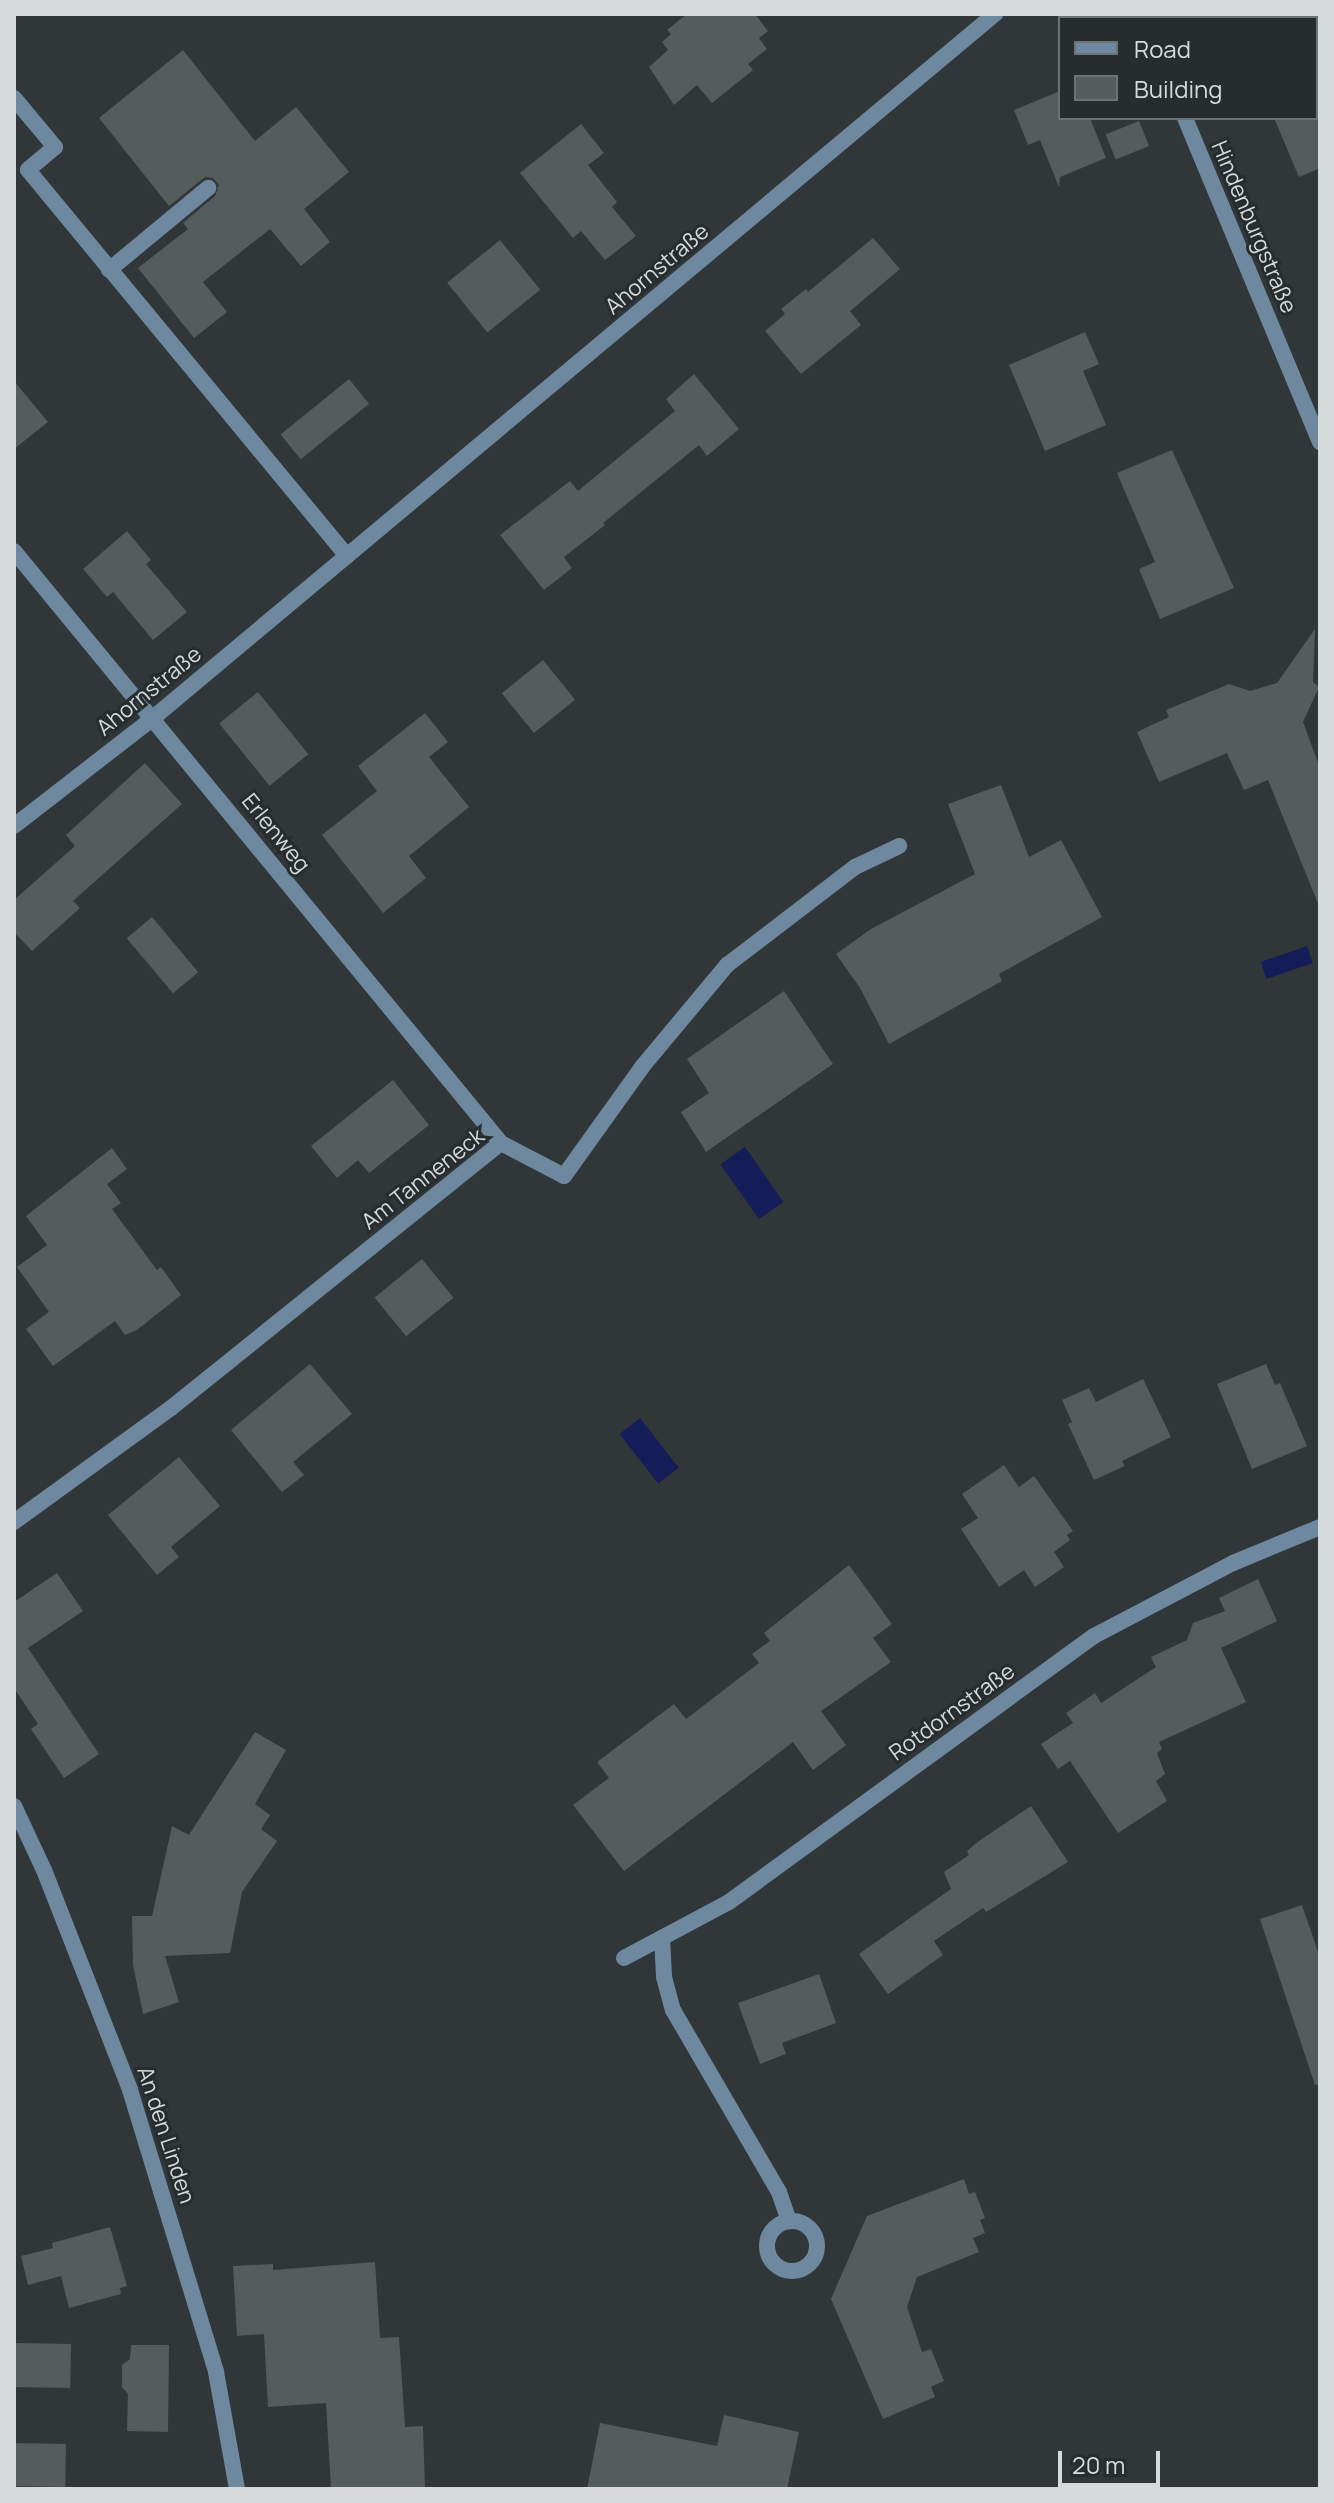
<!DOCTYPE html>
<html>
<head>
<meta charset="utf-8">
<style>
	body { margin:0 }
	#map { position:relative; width:1334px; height:2503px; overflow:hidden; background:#313739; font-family:Manrope,sans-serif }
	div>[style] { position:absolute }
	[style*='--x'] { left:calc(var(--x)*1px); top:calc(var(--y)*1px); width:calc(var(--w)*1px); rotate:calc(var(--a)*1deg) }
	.water>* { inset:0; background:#141d57; transform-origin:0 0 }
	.building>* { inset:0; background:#555c5c; transform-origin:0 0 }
	.service>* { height:16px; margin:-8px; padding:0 8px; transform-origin:8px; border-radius:8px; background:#6d889f }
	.service>.ring { margin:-8px; padding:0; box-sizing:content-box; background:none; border:16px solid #6d889f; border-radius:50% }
	.minor>* { height:16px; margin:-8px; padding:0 8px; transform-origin:8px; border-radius:8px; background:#6d889f }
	span { translate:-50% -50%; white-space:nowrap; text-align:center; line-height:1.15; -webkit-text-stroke:6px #272d2f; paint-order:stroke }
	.street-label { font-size:22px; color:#d6dadb }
	.frame { position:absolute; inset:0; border:16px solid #d6dadb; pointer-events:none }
	.legend { position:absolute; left:1058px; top:16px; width:260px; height:104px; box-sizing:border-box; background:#272d2f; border:2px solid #6d7274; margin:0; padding:10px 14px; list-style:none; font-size:24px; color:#d6dadb }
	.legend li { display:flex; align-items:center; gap:16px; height:40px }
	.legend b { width:40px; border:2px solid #6d7274 }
	.scale { position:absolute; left:1058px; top:2451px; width:102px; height:36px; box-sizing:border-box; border:4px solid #d6dadb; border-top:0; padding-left:10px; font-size:24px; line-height:28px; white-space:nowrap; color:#d6dadb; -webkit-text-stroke:6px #272d2f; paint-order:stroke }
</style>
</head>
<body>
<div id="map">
	<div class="water">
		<i style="left:1307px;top:946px;width:18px;height:49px;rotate:71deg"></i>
		<i style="left:745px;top:1147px;width:67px;height:30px;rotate:55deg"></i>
		<i style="left:640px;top:1418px;width:63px;height:26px;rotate:52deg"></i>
	</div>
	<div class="building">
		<i style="clip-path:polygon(687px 14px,755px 14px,768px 31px,759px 38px,767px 49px,748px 64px,753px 70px,712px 103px,697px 85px,674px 105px,649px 67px,668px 50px,662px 42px,671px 34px,667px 30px)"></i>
		<i style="clip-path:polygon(183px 50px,255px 141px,296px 107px,349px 172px,304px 209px,330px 242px,301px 266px,270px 229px,203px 282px,227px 312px,194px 338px,138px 268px,188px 229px,183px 223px,215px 196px,219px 185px,213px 178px,205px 177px,169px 206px,99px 118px)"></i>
		<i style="clip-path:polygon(1060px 91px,1060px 118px,1090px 118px,1106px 158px,1060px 177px,1059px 187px,1040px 140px,1028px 145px,1014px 110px)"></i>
		<i style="clip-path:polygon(1274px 118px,1320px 118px,1320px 168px,1299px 177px)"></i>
		<i style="left:1139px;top:121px;width:27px;height:36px;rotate:68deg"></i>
		<i style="clip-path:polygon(581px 124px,604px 153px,588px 165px,617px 202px,612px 207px,636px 236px,605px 260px,581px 231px,573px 238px,520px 173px)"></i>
		<i style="clip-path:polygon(873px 238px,900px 269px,850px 311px,861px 325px,801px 374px,765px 331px,785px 314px,781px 309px,806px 289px,808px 292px)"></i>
		<i style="left:500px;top:240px;width:64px;height:68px;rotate:51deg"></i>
		<i style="clip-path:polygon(1085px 332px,1099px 364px,1083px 371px,1106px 425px,1045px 451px,1009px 365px)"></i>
		<i style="clip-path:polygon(694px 374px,739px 429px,707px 456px,699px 445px,603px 523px,605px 525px,564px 557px,572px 568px,544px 590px,500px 535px,570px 481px,578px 491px,675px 411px,666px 399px)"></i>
		<i style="left:349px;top:379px;width:32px;height:88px;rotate:51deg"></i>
		<i style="clip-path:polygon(14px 381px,48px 422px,14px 449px)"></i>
		<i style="clip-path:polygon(1172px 450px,1234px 588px,1160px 619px,1139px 569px,1155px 562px,1117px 473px)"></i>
		<i style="clip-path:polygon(127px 531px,151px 560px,146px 564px,187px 612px,153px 640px,113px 592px,107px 597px,83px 569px)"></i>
		<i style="clip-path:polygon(1315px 629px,1313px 682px,1319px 687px,1303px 722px,1320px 768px,1319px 906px,1268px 780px,1244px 790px,1227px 753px,1159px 782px,1137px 732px,1169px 717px,1166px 710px,1229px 684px,1250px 691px,1277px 683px)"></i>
		<i style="left:543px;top:660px;width:51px;height:53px;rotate:51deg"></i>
		<i style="left:258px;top:692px;width:80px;height:50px;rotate:51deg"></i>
		<i style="clip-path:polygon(425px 713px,448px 742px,429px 757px,469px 807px,409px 856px,426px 878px,383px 913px,322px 835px,377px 791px,358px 766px)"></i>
		<i style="clip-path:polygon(145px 763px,182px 804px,73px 901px,80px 908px,32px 951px,14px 932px,14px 900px,75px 846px,66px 835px)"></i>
		<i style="clip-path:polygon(1001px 785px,1029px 857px,1061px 840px,1102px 917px,999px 974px,1002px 981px,889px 1044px,860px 988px,836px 954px,871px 929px,975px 874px,948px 804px)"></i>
		<i style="left:152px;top:917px;width:72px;height:33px;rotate:50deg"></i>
		<i style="clip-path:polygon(784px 991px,833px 1064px,706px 1152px,681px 1112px,709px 1093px,687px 1059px)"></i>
		<i style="clip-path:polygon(393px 1080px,429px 1125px,369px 1173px,358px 1160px,337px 1178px,311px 1146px)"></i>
		<i style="clip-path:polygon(112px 1148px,127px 1169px,107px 1184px,121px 1203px,112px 1209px,157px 1270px,161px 1267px,181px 1295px,137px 1330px,125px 1335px,115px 1321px,53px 1366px,26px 1329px,49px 1312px,17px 1267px,47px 1245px,26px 1216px)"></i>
		<i style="left:422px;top:1259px;width:50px;height:61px;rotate:51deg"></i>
		<i style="clip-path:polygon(310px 1364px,352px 1414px,293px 1462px,304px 1475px,282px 1492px,231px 1430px)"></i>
		<i style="clip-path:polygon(1266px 1364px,1275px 1385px,1280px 1383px,1307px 1446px,1252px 1469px,1217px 1384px)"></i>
		<i style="clip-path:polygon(1143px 1379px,1171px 1437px,1122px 1461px,1125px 1466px,1094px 1480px,1068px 1424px,1072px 1422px,1062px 1400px,1089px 1388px,1096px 1402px)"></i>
		<i style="clip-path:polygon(179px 1457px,220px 1506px,171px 1547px,179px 1557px,157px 1575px,108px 1515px)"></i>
		<i style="clip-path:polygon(1004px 1465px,1019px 1487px,1034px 1476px,1073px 1531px,1067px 1535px,1070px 1540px,1054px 1552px,1064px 1567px,1035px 1587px,1024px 1570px,999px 1587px,961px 1529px,978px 1518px,962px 1494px)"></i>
		<i style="clip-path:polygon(849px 1565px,892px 1624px,873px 1638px,891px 1662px,821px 1711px,846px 1745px,813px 1770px,793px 1742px,624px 1871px,573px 1805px,609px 1778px,597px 1762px,674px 1704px,686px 1719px,759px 1663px,752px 1654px,770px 1641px,764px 1633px)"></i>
		<i style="clip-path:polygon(57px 1573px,83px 1611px,28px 1648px,99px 1754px,64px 1778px,31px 1729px,38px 1724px,14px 1688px,14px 1602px)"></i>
		<i style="clip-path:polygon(1258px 1579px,1277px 1621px,1221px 1648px,1246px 1702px,1159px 1742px,1162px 1749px,1157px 1753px,1165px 1774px,1156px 1781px,1167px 1801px,1118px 1833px,1070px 1761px,1058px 1769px,1041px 1744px,1073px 1723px,1066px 1713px,1095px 1693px,1101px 1703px,1156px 1667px,1151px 1657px,1187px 1640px,1193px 1623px,1225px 1611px,1219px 1598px)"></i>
		<i style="clip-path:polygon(255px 1732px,286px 1750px,255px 1804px,270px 1815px,261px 1829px,277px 1841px,242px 1892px,230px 1953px,165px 1956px,179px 2002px,143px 2014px,133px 1965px,132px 1916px,152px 1916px,172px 1826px,189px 1835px)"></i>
		<i style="clip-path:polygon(1031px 1806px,1068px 1862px,986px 1912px,983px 1908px,934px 1941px,943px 1955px,888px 1994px,859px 1954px,951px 1889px,944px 1872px,969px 1855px,967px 1851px,979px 1841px)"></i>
		<i style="clip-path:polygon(1302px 1905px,1320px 1958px,1320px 2084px,1315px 2085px,1260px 1919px)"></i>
		<i style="clip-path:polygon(819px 1974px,836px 2023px,782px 2043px,786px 2054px,760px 2064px,738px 2003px)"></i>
		<i style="clip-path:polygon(964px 2179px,969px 2194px,975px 2192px,985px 2218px,980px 2220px,985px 2233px,973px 2238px,979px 2252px,917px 2277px,907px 2307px,922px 2352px,931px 2349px,944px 2381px,931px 2387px,935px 2397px,883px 2419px,831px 2299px,867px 2216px)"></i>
		<i style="clip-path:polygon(110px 2227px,127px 2286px,120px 2288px,121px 2294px,69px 2308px,61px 2276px,28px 2285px,21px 2256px,53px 2248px,52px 2243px)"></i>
		<i style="clip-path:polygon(375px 2262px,380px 2338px,399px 2337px,405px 2427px,423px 2426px,425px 2489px,331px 2489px,326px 2403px,268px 2407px,264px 2334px,237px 2336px,233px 2266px,273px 2264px,273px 2270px)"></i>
		<i style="left:14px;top:2343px;width:57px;height:44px;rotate:1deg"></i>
		<i style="clip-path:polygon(131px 2345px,169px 2345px,168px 2432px,127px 2431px,128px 2394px,122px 2387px,122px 2365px,130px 2359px)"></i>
		<i style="clip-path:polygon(724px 2415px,799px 2432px,787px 2489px,587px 2489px,600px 2423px,717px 2446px)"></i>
		<i style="left:14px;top:2443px;width:52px;height:43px;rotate:1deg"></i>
	</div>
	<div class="service">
		<i style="--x:662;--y:1938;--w:39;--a:87"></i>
		<i style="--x:664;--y:1977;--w:34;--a:75"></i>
		<i style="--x:673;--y:2010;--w:211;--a:59.8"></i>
		<i style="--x:779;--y:2192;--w:31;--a:71"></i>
		<i class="ring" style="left:767px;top:2221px;width:34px;height:34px"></i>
	</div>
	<div class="minor">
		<i style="--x:1141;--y:14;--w:4;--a:63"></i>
		<i style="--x:14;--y:98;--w:64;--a:50.1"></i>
		<i style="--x:55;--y:147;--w:35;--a:140"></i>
		<i style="--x:28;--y:170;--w:501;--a:50.43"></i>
		<i style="--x:1185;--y:118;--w:351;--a:67.4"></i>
		<i style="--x:109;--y:270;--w:129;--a:-39.6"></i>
		<i style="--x:14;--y:551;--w:767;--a:50.56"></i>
		<i style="--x:14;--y:826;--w:176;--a:-37.8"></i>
		<i style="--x:153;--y:718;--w:1098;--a:-39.9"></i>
		<i style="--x:14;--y:1522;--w:194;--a:-36"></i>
		<i style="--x:171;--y:1408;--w:423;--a:-38.8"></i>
		<i style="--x:501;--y:1143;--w:71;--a:27.6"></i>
		<i style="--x:564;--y:1176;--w:134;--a:-54.4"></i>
		<i style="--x:642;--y:1067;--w:133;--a:-50.2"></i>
		<i style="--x:727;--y:965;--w:161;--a:-37.4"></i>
		<i style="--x:855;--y:867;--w:49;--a:-25.5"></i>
		<i style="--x:14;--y:1806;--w:71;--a:64.9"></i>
		<i style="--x:44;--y:1870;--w:236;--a:68.6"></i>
		<i style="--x:130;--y:2090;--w:295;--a:73"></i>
		<i style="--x:216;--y:2372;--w:119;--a:79.8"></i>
		<i style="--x:624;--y:1958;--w:119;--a:-28.1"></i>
		<i style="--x:729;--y:1902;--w:452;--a:-36.1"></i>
		<i style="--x:1094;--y:1636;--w:157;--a:-27.7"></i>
		<i style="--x:1233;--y:1563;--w:94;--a:-22.5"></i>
	</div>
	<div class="street-label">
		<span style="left:1254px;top:227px;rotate:67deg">Hindenburgstraße</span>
		<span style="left:657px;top:269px;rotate:-40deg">Ahornstraße</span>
		<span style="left:149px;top:691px;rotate:-39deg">Ahornstraße</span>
		<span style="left:276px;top:833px;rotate:51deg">Erlenweg</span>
		<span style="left:423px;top:1179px;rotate:-38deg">Am Tanneneck</span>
		<span style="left:952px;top:1712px;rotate:-36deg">Rotdornstraße</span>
		<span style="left:166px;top:2135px;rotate:72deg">An den Linden</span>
	</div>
	<div class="frame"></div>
	<ul class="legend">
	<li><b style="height:10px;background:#6d889f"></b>Road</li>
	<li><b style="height:22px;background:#555c5c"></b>Building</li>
	</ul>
	<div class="scale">20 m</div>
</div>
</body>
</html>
